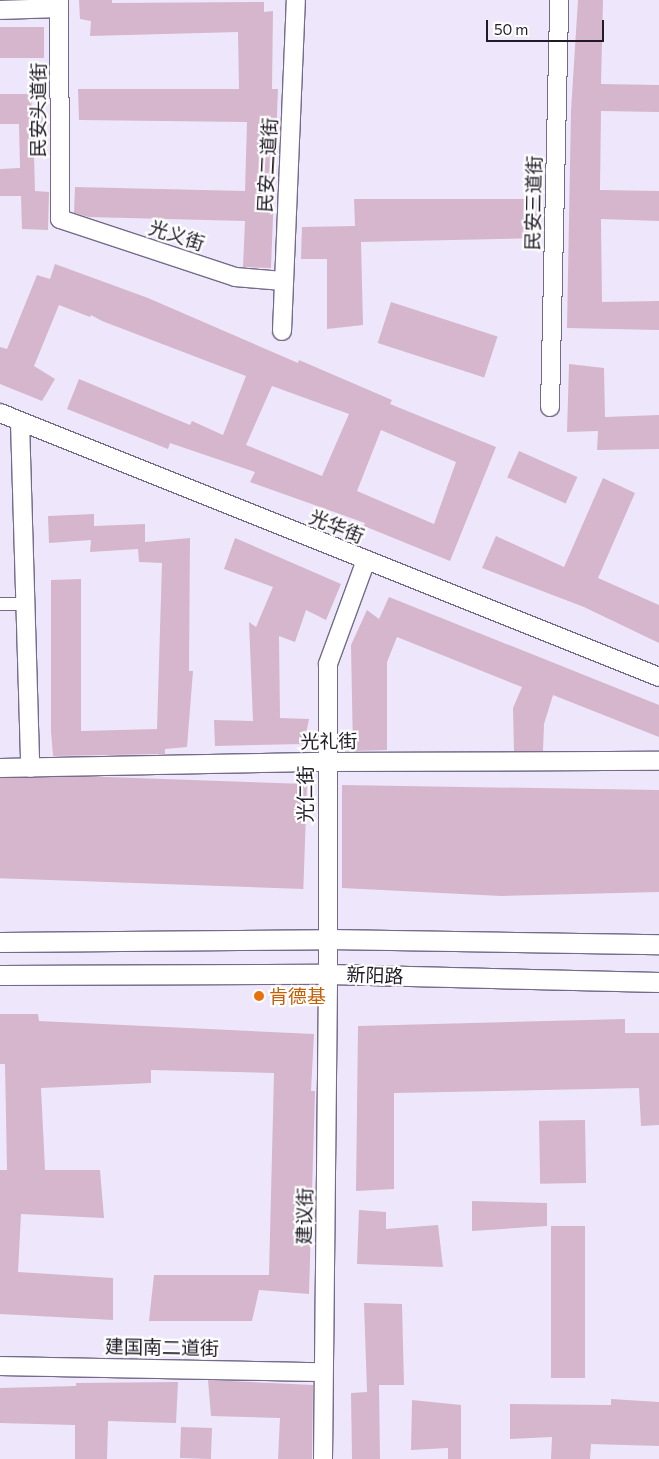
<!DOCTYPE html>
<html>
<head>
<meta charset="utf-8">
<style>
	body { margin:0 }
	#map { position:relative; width:659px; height:1459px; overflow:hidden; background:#eee7fb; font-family:Commissioner,"Noto Sans SC",sans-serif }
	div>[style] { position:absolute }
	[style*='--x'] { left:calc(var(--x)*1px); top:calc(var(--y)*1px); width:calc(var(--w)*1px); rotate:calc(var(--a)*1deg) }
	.building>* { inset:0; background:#d5b6cc; transform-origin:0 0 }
	.roads { filter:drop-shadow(1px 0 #756b89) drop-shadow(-1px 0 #756b89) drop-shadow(0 1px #756b89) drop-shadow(0 -1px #756b89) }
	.street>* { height:12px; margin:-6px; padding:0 6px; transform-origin:6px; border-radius:6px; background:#fff }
	.secondary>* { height:18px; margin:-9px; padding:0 9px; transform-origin:9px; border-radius:9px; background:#fff }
	.primary>* { height:19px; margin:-9.5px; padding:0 9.5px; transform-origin:9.5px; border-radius:9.5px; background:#fff }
	.dots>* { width:14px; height:14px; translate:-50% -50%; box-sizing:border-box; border:2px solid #fff; border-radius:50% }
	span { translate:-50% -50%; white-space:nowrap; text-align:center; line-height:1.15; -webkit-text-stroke:4.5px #fff; paint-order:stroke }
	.street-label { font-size:19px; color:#201b27 }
	.food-label { font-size:19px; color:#c56008 }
	.left { translate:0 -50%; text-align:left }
	.scale { position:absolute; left:486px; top:20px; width:118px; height:22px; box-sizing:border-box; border:2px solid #201b27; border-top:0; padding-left:6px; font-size:15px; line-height:18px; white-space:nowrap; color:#201b27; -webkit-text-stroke:4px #fff; paint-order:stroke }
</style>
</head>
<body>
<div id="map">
	<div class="building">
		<i style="clip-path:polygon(79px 0,112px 0,112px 3px,264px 2px,264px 12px,273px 11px,272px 89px,278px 89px,271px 268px,243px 267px,245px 221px,89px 217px,74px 213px,75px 187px,245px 191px,247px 122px,79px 120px,78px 89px,239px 89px,238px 32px,90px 36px,91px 21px,80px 19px)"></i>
		<i style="clip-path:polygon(578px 0,603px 0,601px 84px,659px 85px,659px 112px,601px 111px,600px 190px,659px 191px,659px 221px,601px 219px,602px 302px,659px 301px,659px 330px,567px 328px,571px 111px)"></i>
		<i style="left:0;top:27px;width:44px;height:31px"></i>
		<i style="clip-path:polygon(0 94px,32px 94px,31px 115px,46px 117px,45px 155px,34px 155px,35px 191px,49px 192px,48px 230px,22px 229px,21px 196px,0 196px,0 169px,20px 168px,19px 124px,0 124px)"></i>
		<i style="clip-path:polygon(354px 199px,542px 199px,541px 238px,361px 242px,363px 325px,327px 329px,327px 259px,301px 259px,302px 227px,355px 226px)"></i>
		<i style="clip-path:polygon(evenodd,55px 264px,148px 298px,298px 363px,299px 360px,392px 400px,390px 404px,496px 447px,450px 561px,364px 526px,365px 523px,250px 482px,255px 472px,170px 443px,168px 449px,67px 409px,79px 379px,190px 425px,192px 421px,223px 435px,246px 376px,102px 321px,91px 315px,90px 317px,59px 305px,34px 366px,55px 379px,42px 401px,0 384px,0 347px,7px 349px,37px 275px,50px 279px,55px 264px,272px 386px,349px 414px,322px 476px,246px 445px,272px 386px,55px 264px,381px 430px,456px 462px,434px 524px,357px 491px,381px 430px)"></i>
		<i style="left:391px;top:302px;width:112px;height:43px;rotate:18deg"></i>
		<i style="clip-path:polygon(569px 364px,604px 368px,605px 417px,659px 415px,659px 449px,597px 450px,598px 431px,567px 432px)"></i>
		<i style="left:519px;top:451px;width:64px;height:29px;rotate:24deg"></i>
		<i style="clip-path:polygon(603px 478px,635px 493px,598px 578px,659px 605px,659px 643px,584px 607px,482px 568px,496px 536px,564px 567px)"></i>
		<i style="clip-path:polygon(94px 514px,94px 526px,145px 524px,145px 542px,190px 538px,189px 671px,193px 671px,187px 747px,165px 749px,165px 754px,53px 756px,51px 731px,51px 580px,81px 579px,81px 731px,157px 729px,162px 563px,139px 562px,138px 549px,90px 552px,91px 540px,49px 543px,48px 516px)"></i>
		<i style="clip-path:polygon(235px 538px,341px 584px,326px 620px,306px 610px,295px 642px,279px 636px,280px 718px,309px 719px,304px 744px,215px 746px,214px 720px,253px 721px,249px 622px,256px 627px,273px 587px,224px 569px)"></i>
		<i style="clip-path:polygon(389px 597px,659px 705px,659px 737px,553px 695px,544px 724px,543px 751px,514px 751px,513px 708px,522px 687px,397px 637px,387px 662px,387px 750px,353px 751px,351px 645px,367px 610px,379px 619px)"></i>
		<i style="left:307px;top:784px;width:105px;height:307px;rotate:92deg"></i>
		<i style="clip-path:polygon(342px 785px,659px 790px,659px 892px,501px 896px,342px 888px)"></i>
		<i style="clip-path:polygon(0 1014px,38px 1014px,39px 1021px,314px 1034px,311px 1091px,315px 1091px,309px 1294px,259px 1290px,252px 1321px,149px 1321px,154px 1275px,269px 1275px,274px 1073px,151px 1070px,151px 1083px,41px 1088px,45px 1170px,100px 1170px,104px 1218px,21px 1214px,18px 1272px,113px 1278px,113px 1320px,0 1314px,0 1170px,7px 1170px,5px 1064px,0 1064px)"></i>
		<i style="clip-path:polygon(625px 1019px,625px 1033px,659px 1033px,659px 1125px,641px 1126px,639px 1088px,394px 1093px,394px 1189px,356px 1191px,358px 1026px)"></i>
		<i style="left:585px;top:1120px;width:63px;height:46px;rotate:89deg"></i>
		<i style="clip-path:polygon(472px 1201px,547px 1203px,547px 1226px,472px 1231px)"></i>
		<i style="clip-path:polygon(359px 1210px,386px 1212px,386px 1229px,438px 1225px,443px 1267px,357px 1264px)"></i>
		<i style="left:551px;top:1226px;width:34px;height:152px"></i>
		<i style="clip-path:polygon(364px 1303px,402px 1304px,404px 1385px,379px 1385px,380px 1459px,352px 1459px,351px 1393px,367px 1392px)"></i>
		<i style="clip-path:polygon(208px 1380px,313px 1385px,312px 1459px,278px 1459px,280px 1418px,211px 1416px)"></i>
		<i style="clip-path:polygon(178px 1382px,176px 1423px,108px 1421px,107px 1459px,75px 1459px,75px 1425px,0 1423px,0 1388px,76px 1386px,76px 1383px)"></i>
		<i style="clip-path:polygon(611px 1399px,659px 1402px,659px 1446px,591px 1444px,590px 1459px,551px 1459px,552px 1437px,510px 1439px,510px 1404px,611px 1405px)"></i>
		<i style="clip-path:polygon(412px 1400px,461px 1405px,461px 1459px,448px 1459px,448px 1448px,411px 1450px)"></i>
		<i style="left:212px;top:1428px;width:31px;height:31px;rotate:92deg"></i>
	</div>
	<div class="roads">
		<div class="street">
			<i style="--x:0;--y:604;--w:25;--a:0"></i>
		</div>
		<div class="secondary">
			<i style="--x:59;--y:0;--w:219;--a:89.7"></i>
			<i style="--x:60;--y:219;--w:184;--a:18.3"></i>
			<i style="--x:235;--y:277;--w:48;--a:4.8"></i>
			<i style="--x:0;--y:10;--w:59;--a:-1.9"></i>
			<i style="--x:282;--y:331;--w:331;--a:-87.6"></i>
			<i style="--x:550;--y:407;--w:407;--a:-88.7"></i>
			<i style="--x:0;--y:413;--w:710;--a:21.83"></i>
			<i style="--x:20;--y:422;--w:346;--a:88.3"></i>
			<i style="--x:0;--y:768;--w:326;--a:-1.1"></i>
			<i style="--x:326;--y:762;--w:333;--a:-0.2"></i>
			<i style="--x:0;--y:1366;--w:323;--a:1.1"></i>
			<i style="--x:323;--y:1459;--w:485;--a:-89.4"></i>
			<i style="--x:328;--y:974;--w:310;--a:-90"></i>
			<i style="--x:328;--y:664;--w:111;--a:-69.9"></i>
		</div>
		<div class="primary">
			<i style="--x:0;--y:942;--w:328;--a:-0.5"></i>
			<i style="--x:328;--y:939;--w:331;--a:0.9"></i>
			<i style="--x:0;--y:975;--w:328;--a:-0.2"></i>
			<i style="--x:328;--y:974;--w:331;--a:1.4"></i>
		</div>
	</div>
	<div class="dots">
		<i style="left:259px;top:996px;background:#e8710a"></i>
	</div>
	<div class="street-label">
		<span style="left:38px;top:110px;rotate:-90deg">民安头道街</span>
		<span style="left:267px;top:165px;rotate:-87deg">民安二道街</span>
		<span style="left:533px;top:203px;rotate:-89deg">民安三道街</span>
		<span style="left:177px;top:235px;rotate:18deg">光义街</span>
		<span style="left:337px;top:526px;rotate:22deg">光华街</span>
		<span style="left:329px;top:741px;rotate:-1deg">光礼街</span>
		<span style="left:305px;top:794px;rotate:-90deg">光仁街</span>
		<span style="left:375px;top:975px;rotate:2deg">新阳路</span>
		<span style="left:304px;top:1216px;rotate:-89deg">建议街</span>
		<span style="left:162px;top:1347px;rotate:1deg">建国南二道街</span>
	</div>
	<div class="food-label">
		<span class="left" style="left:269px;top:996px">肯德基</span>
	</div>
	<div class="scale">50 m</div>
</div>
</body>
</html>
